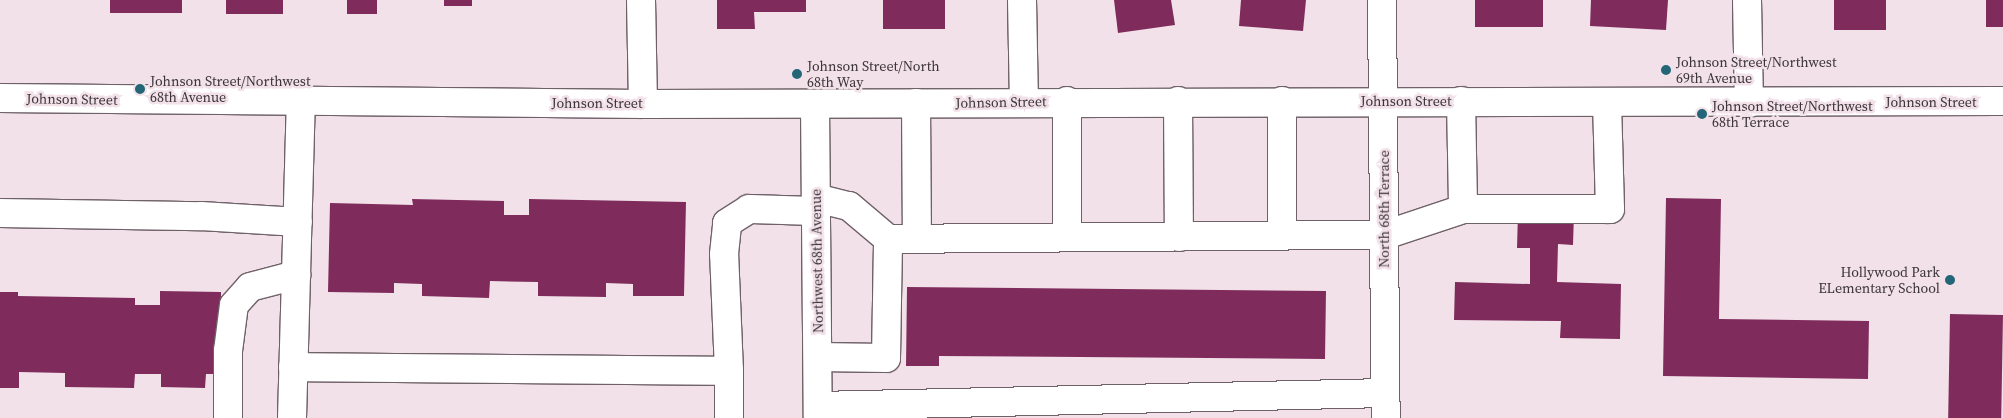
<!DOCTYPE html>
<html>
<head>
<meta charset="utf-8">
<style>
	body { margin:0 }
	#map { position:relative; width:2003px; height:418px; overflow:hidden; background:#f2e1e9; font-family:"Source Serif 4",serif }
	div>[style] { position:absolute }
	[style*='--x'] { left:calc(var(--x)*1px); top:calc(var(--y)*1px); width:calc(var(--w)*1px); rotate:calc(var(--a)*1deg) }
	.building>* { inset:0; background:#7f2c5c; transform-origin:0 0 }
	.roads { filter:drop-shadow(1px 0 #6f6168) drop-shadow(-1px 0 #6f6168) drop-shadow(0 1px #6f6168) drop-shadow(0 -1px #6f6168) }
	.minor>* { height:28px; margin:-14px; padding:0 14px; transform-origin:14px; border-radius:14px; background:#fff }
	.dots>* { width:14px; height:14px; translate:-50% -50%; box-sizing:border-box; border:2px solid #f2e1e9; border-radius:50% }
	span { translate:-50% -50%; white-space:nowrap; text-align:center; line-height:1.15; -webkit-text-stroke:5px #f2e1e9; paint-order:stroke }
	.poi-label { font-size:14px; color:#3b3538 }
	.left { translate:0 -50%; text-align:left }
	.right { translate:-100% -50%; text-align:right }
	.street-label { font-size:14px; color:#3b3538 }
</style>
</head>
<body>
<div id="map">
	<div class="building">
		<i style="left:110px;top:0;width:72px;height:13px"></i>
		<i style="left:226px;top:0;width:57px;height:14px"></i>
		<i style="left:347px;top:0;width:30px;height:14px"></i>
		<i style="left:444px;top:0;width:28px;height:6px"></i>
		<i style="clip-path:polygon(717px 0,806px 0,806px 12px,754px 12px,755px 29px,717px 29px)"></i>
		<i style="left:883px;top:0;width:62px;height:29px"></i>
		<i style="clip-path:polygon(1114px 0,1171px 0,1175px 25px,1118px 33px)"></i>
		<i style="clip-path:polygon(1241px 0,1306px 0,1303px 31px,1239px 26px)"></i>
		<i style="left:1475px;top:0;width:68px;height:27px"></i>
		<i style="clip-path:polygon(1591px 0,1668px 0,1666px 30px,1590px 26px)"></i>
		<i style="left:1834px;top:0;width:52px;height:30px"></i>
		<i style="left:1986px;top:0;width:17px;height:27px"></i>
		<i style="clip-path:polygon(1666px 198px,1721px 199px,1719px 319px,1869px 321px,1868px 379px,1663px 376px)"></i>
		<i style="clip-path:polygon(412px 199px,504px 201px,504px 215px,529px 215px,529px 199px,686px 202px,684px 296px,633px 296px,633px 284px,606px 283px,606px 297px,538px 296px,538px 282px,490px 281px,489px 298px,422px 296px,422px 284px,394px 283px,394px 293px,328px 292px,330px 203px,413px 205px)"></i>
		<i style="clip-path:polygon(1518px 212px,1574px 213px,1573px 245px,1558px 244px,1557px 282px,1621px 284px,1620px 339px,1560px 338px,1561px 321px,1454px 320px,1455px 282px,1530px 284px,1530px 248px,1517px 248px)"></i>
		<i style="clip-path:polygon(907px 287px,1326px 291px,1325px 359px,939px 356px,939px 366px,906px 366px)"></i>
		<i style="clip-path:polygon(160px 291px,221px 292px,220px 374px,206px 374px,205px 388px,161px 387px,161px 374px,135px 374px,134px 388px,65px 387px,65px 373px,19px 372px,19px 388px,0 388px,0 292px,18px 292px,18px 296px,135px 298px,135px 305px,160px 305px)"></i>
		<i style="left:1950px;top:314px;width:53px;height:104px;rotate:1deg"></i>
	</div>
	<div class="roads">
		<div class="minor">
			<i style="--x:641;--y:0;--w:104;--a:88.9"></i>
			<i style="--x:1022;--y:0;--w:102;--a:88.9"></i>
			<i style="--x:1382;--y:0;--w:418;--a:89.5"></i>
			<i style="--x:1747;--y:0;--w:103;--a:88.9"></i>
			<i style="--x:0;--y:98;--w:643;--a:0.53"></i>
			<i style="--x:643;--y:104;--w:1360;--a:-0.13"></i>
			<i style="--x:1178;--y:101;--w:136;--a:89.6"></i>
			<i style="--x:1282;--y:101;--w:135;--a:90"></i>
			<i style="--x:1461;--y:101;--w:108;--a:88.9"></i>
			<i style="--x:916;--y:103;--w:136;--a:89.6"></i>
			<i style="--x:815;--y:104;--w:314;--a:89.5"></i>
			<i style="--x:816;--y:198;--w:34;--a:14"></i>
			<i style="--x:849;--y:206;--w:51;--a:40.2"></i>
			<i style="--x:888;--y:239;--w:497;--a:-0.5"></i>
			<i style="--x:1385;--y:235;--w:82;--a:-18.4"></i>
			<i style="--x:1463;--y:209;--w:147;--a:0"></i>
			<i style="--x:1610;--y:209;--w:107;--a:-91.6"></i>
			<i style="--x:0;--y:213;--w:201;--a:0.9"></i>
			<i style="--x:201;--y:216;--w:97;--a:3.5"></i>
			<i style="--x:1067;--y:237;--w:136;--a:-90"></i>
			<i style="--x:818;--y:357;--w:68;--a:0.8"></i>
			<i style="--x:886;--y:358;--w:119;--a:-89"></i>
			<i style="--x:293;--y:367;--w:436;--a:0.5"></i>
			<i style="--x:729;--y:371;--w:47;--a:90"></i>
			<i style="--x:729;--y:371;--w:117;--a:-92.4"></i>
			<i style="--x:724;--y:254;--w:31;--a:-84"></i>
			<i style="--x:727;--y:223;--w:26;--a:-32"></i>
			<i style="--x:749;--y:209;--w:67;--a:1.7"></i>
			<i style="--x:818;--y:406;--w:567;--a:-1.31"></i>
			<i style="--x:228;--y:418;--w:67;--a:-90"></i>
			<i style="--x:228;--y:351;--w:46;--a:-82.6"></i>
			<i style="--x:234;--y:305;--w:24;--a:-48"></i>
			<i style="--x:250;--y:287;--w:48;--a:-14.6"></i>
			<i style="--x:292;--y:418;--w:316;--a:-88.4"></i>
		</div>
	</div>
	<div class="dots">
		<i style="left:1666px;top:70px;background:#267"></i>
		<i style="left:797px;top:74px;background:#267"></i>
		<i style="left:140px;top:89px;background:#267"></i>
		<i style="left:1702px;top:114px;background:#267"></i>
		<i style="left:1950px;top:280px;background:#267"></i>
	</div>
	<div class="poi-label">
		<span class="left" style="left:1676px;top:70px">Johnson Street/Northwest<br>69th Avenue</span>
		<span class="left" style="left:807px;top:74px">Johnson Street/North<br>68th Way</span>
		<span class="left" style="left:150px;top:89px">Johnson Street/Northwest<br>68th Avenue</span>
		<span class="left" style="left:1712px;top:114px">Johnson Street/Northwest<br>68th Terrace</span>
		<span class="right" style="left:1940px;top:280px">Hollywood Park<br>ELementary School</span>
	</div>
	<div class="street-label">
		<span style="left:72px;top:99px;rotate:1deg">Johnson Street</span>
		<span style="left:1406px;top:101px">Johnson Street</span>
		<span style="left:1001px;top:102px;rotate:-1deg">Johnson Street</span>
		<span style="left:1931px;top:102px">Johnson Street</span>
		<span style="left:597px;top:103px">Johnson Street</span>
		<span style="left:1384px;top:209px;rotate:-90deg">North 68th Terrace</span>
		<span style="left:817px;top:261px;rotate:-91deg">Northwest 68th Avenue</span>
	</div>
</div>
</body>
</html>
